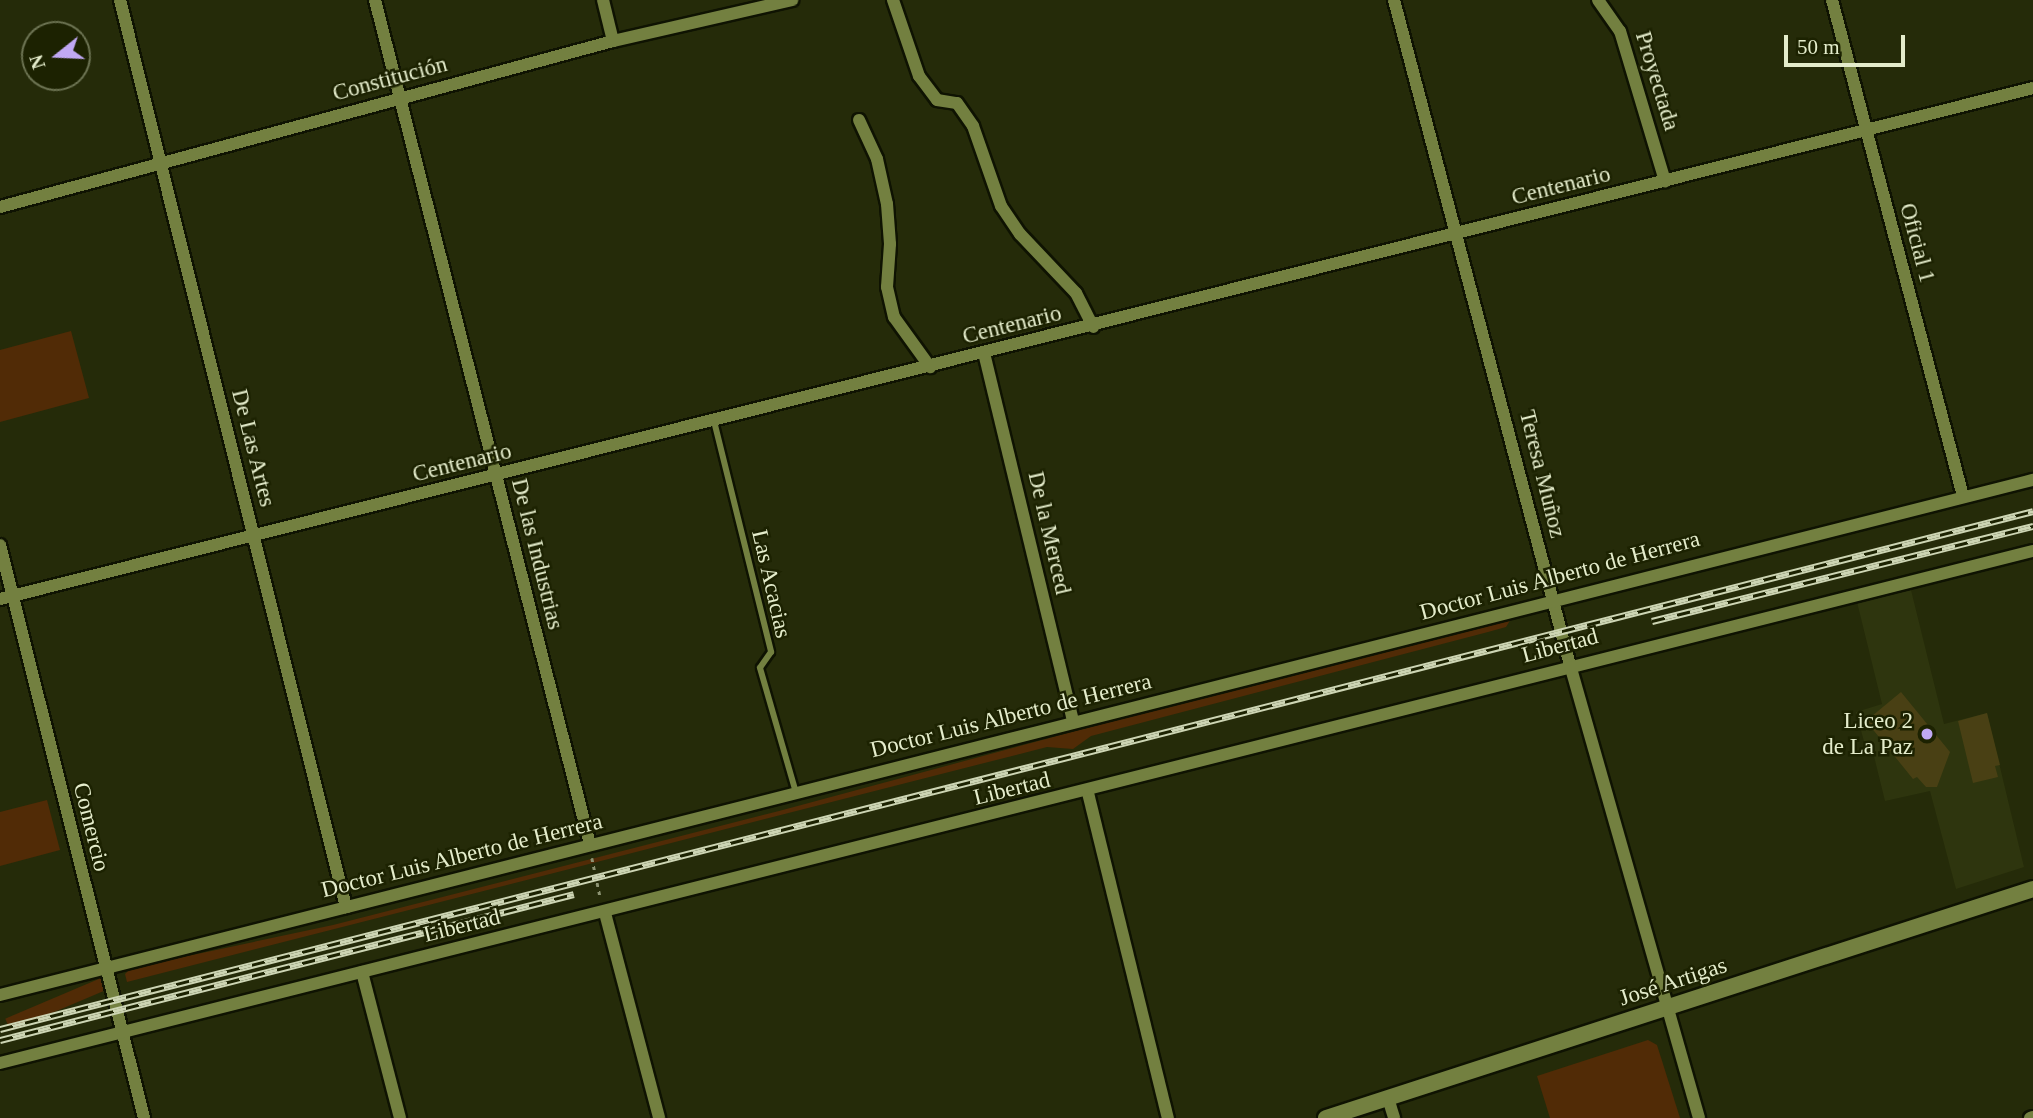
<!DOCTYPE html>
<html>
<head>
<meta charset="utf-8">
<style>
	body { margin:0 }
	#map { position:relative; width:2033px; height:1118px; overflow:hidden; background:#252b09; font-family:Georgia,serif }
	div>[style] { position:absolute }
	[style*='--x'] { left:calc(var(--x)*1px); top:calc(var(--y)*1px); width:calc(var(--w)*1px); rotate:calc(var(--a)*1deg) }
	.built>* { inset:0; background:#2e350e }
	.green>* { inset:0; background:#512b06; transform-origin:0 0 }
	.building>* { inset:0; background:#494014 }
	.path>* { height:2.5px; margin-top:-1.25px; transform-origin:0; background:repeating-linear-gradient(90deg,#8d9473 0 3.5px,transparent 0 8.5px) }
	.roads { filter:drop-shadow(2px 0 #0f1302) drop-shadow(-2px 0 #0f1302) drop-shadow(0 2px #0f1302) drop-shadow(0 -2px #0f1302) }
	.service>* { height:6px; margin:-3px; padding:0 3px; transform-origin:3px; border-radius:3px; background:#738040 }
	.minor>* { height:12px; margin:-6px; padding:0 6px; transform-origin:6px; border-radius:6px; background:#738040 }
	.tertiary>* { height:16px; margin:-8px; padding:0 8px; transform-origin:8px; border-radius:8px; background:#738040 }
	.rail>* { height:7px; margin-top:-3.5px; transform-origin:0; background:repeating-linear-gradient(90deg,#1c2201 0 13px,#cdd5b4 0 26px); box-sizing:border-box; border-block:2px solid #cdd5b4 }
	.dots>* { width:19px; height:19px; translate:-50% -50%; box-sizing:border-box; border:4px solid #1c2201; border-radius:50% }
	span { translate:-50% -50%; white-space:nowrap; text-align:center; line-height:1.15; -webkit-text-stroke:5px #1c2201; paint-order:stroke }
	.street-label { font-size:23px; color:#e4eccb }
	.poi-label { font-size:23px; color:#e4eccb }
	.right { translate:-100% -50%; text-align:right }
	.north { position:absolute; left:21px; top:21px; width:70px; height:70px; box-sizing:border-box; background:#1c2201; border:2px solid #6c7352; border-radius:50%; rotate:252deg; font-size:19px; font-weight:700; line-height:28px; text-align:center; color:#e4eccb }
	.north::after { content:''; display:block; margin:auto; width:24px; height:32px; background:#c0a8f3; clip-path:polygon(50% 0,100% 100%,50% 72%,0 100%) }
	.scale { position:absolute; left:1784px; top:35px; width:121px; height:32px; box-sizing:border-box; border:4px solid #e4eccb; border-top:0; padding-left:9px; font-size:21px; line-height:24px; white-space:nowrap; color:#e4eccb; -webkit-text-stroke:5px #1c2201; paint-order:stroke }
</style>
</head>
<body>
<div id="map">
	<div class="built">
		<i style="clip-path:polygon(1911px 590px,1944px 724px,1987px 713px,2024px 867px,1956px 889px,1930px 791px,1885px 801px,1871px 744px,1865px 745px,1856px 712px,1882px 704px,1857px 602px)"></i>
	</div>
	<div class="green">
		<i style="clip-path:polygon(71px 331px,89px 398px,0 422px,0 350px)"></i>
		<i style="clip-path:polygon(1506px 615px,1511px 619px,1506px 627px,1488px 632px,1091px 736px,1073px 749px,1047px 747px,127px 982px,125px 974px,131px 968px,333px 925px,779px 811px)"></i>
		<i style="clip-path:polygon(47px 800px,60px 850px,0 866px,0 812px)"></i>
		<i style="left:101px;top:978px;width:13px;height:104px;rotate:67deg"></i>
		<i style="clip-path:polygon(1648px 1040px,1657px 1045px,1680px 1118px,1550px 1118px,1537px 1076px)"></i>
	</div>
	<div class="building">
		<i style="clip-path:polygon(1901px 692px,1950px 752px,1937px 787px,1926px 787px,1917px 777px,1913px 779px,1866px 721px)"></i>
		<i style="clip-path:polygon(1987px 713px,2000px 765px,1995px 766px,1998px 777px,1973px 783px,1958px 721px)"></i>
	</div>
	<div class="path">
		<i style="--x:592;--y:858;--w:39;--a:78"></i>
	</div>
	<div class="roads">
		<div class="service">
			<i style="--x:714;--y:421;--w:238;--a:76.1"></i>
			<i style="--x:771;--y:652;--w:19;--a:125"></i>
			<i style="--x:760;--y:668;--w:130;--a:73.9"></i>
		</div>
		<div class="minor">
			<i style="--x:120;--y:0;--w:935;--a:76.01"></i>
			<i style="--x:375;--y:0;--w:871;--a:75.71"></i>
			<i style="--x:603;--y:0;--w:42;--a:76.3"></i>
			<i style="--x:893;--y:0;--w:80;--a:71.1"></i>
			<i style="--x:919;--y:76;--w:30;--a:53"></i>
			<i style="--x:937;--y:100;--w:20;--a:9"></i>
			<i style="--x:957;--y:103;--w:28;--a:55"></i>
			<i style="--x:973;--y:126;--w:85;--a:70.7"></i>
			<i style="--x:1001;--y:206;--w:34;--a:56"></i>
			<i style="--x:1020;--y:234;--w:81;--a:46.5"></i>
			<i style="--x:1076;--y:293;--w:38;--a:63"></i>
			<i style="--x:1394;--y:0;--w:688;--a:75.18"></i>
			<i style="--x:1570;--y:665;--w:471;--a:74.1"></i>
			<i style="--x:1598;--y:0;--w:38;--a:55"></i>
			<i style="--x:1620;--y:31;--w:157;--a:73.3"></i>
			<i style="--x:1832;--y:0;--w:513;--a:75.21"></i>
			<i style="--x:859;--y:120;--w:43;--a:65.2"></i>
			<i style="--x:877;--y:159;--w:46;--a:77.5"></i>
			<i style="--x:887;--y:204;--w:40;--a:85.7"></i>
			<i style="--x:890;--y:244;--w:43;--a:94"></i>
			<i style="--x:887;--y:287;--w:31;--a:77"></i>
			<i style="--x:894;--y:317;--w:62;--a:54.2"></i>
			<i style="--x:0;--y:207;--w:635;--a:-15.15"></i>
			<i style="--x:613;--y:41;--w:184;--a:-12.9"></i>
			<i style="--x:984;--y:353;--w:380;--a:76.4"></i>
			<i style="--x:0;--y:545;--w:591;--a:75.89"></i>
			<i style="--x:0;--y:599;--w:2096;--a:-14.11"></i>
			<i style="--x:1088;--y:793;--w:335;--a:76.2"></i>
			<i style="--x:605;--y:913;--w:212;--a:75.2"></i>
			<i style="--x:362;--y:972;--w:151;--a:75.4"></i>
			<i style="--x:0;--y:995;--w:2097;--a:-14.22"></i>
			<i style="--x:0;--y:1063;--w:2096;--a:-14.14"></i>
			<i style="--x:1388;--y:1098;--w:21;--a:73"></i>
			<i style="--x:2030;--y:1118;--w:3;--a:-18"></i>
		</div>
		<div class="tertiary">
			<i style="--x:1326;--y:1118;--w:743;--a:-17.95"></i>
		</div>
	</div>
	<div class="rail">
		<i style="--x:1652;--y:621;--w:393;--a:-14"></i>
		<i style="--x:0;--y:1029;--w:2098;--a:-14.29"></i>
		<i style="--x:0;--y:1040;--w:592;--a:-14.27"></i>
	</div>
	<div class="dots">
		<i style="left:1927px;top:734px;background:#c0a8f3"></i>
	</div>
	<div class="street-label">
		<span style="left:390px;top:79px;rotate:-15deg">Constitución</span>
		<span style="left:1657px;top:81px;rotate:73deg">Proyectada</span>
		<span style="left:1561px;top:186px;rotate:-14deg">Centenario</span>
		<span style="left:1917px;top:243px;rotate:75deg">Oficial 1</span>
		<span style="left:1012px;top:325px;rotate:-14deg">Centenario</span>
		<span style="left:253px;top:448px;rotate:76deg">De Las Artes</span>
		<span style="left:462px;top:463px;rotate:-14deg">Centenario</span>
		<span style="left:1542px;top:474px;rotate:76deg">Teresa Muñoz</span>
		<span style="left:1049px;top:533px;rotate:77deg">De la Merced</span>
		<span style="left:537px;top:554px;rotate:76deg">De las Industrias</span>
		<span style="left:1560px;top:576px;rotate:-15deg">Doctor Luis Alberto de Herrera</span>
		<span style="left:771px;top:584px;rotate:77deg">Las Acacias</span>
		<span style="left:1560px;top:646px;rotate:-15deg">Libertad</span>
		<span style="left:1011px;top:716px;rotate:-14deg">Doctor Luis Alberto de Herrera</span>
		<span style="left:1012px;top:789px;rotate:-14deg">Libertad</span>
		<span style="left:91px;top:827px;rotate:76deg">Comercio</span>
		<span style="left:462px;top:856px;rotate:-14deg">Doctor Luis Alberto de Herrera</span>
		<span style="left:462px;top:926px;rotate:-14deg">Libertad</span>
		<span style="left:1673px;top:982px;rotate:-18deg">José Artigas</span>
	</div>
	<div class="poi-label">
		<span class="right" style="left:1913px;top:734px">Liceo 2<br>de La Paz</span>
	</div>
	<div class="north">N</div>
	<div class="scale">50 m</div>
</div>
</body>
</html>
